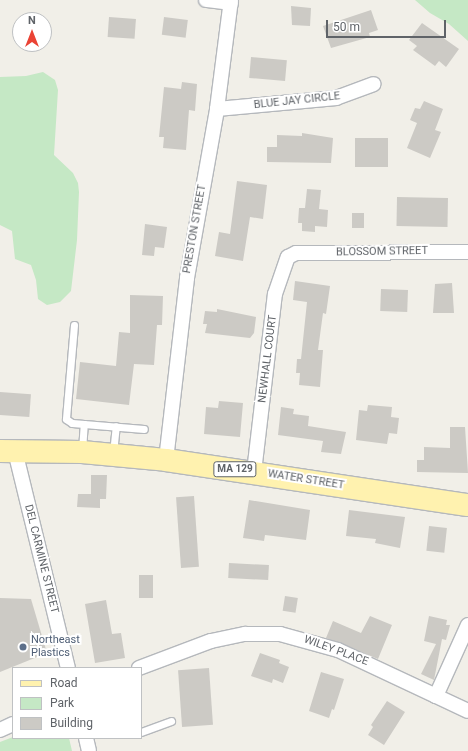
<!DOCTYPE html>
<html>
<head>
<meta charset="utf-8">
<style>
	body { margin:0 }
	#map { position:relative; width:468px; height:751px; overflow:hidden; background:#f1efe8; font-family:Roboto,sans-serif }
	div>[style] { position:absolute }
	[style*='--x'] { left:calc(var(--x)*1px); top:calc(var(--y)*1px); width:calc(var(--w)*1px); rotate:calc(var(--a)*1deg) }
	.green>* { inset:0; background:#c5e8c5 }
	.building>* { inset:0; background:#cccac5; transform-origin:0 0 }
	.roads { filter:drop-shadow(1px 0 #b5b8bc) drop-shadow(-1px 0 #b5b8bc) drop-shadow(0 1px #b5b8bc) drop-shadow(0 -1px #b5b8bc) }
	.service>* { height:7px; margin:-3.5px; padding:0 3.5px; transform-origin:3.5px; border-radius:3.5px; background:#fff }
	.minor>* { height:14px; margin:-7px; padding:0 7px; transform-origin:7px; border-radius:7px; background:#fff }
	.primary>* { height:22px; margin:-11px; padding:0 11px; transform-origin:11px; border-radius:11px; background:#fff2af }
	.dots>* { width:11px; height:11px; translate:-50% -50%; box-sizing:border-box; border:2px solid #fff; border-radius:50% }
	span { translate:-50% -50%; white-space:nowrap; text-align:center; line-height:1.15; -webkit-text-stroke:4px #fff; paint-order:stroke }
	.shield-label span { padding:1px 3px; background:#fff; border:1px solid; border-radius:3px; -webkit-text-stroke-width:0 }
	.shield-label { font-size:10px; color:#5f6368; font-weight:700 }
	.street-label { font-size:11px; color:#5f6368 }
	.service-label { font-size:11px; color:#4e5e75 }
	.left { translate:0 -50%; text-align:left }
	.legend { position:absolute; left:12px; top:667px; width:130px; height:72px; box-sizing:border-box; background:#fff; border:1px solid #bfc1c3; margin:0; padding:5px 7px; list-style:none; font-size:12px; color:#5f6368 }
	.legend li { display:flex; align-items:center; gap:8px; height:20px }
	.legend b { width:20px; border:1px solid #bfc1c3 }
	.north { position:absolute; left:12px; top:12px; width:40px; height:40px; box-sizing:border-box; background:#fff; border:1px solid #bfc1c3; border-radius:50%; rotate:0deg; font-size:11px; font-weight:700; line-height:16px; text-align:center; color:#5f6368 }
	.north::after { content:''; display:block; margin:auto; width:14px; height:18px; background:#ea4335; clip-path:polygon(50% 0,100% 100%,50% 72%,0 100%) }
	.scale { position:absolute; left:326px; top:20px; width:120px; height:18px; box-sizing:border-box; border:2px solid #5f6368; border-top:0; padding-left:5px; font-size:12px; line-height:14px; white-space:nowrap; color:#5f6368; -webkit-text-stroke:3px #fff; paint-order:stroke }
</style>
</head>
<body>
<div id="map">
	<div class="green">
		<i style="clip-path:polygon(415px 0,468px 0,468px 41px,449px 24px,430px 13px)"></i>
		<i style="clip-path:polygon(43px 72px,55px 80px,58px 90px,54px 155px,73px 173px,78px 183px,79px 192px,77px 240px,71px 291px,60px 302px,47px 305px,38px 299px,36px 280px,31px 265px,15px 259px,12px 231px,0 225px,0 77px,26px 76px)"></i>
		<i style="clip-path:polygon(13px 737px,69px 738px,72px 751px,0 751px,0 742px)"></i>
	</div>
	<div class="building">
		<i style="clip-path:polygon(291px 6px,311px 8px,310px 26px,292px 25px)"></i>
		<i style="clip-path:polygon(371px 10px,378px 30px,369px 33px,370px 37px,331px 48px,323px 26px)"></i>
		<i style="left:109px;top:17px;width:27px;height:20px;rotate:4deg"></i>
		<i style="left:164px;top:17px;width:24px;height:18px;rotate:7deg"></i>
		<i style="clip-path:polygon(422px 23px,459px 49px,446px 67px,439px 61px,435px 66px,413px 50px,417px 46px,409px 40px)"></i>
		<i style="left:251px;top:57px;width:36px;height:21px;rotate:5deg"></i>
		<i style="clip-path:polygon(182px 82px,197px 84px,195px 111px,189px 110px,186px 150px,163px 148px,164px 137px,159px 137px,164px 87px,181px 89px)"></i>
		<i style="clip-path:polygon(424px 101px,443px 109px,435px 130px,441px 132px,430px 158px,407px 148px,417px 123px,410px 120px,415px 108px,420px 109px)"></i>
		<i style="clip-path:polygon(302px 133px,333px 138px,331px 163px,267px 162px,267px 147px,277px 147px,277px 135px,302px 136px)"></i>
		<i style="left:355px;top:138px;width:33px;height:29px"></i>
		<i style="clip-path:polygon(237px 181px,267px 185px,263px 219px,250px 217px,243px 261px,215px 256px,219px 232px,230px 234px)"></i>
		<i style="clip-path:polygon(307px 189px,321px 190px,319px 209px,328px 210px,327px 227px,315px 226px,315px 232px,302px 231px,302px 223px,298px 223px,299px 208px,305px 208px)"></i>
		<i style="left:397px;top:197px;width:51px;height:29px;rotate:1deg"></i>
		<i style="left:352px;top:213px;width:12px;height:15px"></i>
		<i style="clip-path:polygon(145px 224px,167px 227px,164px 248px,155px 247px,154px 256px,142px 255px)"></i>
		<i style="clip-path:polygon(295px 281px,330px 286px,326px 314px,323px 313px,318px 350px,323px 350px,320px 387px,299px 385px,300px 373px,296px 373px,297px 359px,301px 359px,307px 302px,293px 300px)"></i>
		<i style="clip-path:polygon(452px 283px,454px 313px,433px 313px,435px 284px)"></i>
		<i style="left:381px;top:289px;width:27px;height:22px;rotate:2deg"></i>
		<i style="clip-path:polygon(130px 295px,163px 296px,162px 325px,157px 325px,154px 365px,134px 364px,129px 405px,76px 399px,80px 362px,116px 366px,119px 332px,130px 333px)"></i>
		<i style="clip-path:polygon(217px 309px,256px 317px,254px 333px,250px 338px,205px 333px,207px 324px,203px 324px,205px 311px,217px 312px)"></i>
		<i style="left:0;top:392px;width:31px;height:23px;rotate:4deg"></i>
		<i style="clip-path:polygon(219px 401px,243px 403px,240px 437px,204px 434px,206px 407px,218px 408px)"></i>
		<i style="clip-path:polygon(368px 405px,392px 407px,391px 417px,399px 418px,397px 434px,389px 433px,387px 444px,356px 440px,359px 410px,367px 411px)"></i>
		<i style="clip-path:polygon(281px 407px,294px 409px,293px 414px,309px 416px,308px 426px,346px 432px,341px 454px,321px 452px,323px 441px,278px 435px)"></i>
		<i style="clip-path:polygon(450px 427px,465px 427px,468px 473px,417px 472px,417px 460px,424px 460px,424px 447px,450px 448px)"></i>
		<i style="clip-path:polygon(91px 475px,107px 475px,106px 499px,100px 499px,100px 508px,77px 507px,78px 494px,91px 494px)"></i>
		<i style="left:194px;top:496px;width:71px;height:18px;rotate:86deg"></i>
		<i style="clip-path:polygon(249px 500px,310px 510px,306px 540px,265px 535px,264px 541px,243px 538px)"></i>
		<i style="clip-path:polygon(349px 510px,405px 517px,400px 548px,375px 543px,376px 539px,346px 536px)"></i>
		<i style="left:429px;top:526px;width:18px;height:25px;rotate:6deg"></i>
		<i style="left:229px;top:563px;width:40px;height:15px;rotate:3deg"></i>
		<i style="left:139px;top:575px;width:14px;height:23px"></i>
		<i style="left:285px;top:596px;width:13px;height:15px;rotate:9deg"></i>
		<i style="clip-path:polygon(0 598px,31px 599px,47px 653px,0 672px)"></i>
		<i style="clip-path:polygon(106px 600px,112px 634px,121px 633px,125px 658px,95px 663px,85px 604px)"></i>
		<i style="clip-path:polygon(370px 616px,392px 625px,378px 659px,326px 638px,333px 621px,361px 633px)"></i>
		<i style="clip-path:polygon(429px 616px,447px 620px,446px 625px,450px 625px,446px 640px,442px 639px,434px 680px,421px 674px,436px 644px,424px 641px)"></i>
		<i style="clip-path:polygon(260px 653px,280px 660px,279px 663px,289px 667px,283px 683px,273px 679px,272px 683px,251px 676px)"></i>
		<i style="left:209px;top:668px;width:57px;height:31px;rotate:86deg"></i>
		<i style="clip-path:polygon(321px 672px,344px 679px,334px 710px,332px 709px,329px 718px,309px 711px)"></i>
		<i style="clip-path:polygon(387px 701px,405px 712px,384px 745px,368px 735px,373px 727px,371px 725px)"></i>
	</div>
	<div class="roads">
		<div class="service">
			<i style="--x:74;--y:325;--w:94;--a:94.9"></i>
			<i style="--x:66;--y:419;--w:7;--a:34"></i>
			<i style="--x:72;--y:423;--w:72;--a:4.8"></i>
			<i style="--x:82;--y:450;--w:26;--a:-86"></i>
			<i style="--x:113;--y:453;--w:27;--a:-84"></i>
			<i style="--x:141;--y:732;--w:32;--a:-20"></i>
		</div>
		<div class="minor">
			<i style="--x:206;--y:0;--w:25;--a:7"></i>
			<i style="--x:217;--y:109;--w:120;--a:-5.3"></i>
			<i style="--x:336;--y:98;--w:40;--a:-20.2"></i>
			<i style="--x:15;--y:451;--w:223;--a:76.3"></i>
			<i style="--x:166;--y:460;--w:183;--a:-83.4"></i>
			<i style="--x:187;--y:278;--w:172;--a:-79.9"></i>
			<i style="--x:217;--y:109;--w:110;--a:-82.7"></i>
			<i style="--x:254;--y:472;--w:179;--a:-83.3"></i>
			<i style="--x:275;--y:294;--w:39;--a:-71"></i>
			<i style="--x:288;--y:257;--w:9;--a:-27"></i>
			<i style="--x:296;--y:253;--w:172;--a:-0.3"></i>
			<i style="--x:468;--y:625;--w:78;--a:114.3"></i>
			<i style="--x:436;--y:696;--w:35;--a:25"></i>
			<i style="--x:139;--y:668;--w:77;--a:-20.6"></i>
			<i style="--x:211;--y:641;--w:35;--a:-12"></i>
			<i style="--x:245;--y:634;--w:35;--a:0"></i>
			<i style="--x:280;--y:634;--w:60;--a:15.4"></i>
			<i style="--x:338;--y:650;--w:108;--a:25.1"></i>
			<i style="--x:0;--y:730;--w:14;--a:-25"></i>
			<i style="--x:86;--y:738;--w:13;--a:77"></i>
		</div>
		<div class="primary">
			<i style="--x:0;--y:451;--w:82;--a:0.7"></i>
			<i style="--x:82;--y:452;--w:84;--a:5.4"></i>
			<i style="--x:166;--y:460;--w:305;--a:8.5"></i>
		</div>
	</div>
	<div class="dots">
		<i style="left:23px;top:647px;background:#5c6f8a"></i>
	</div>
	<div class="shield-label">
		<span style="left:235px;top:469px">MA 129</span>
	</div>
	<div class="street-label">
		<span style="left:297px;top:101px;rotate:-6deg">BLUE JAY CIRCLE</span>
		<span style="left:195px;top:229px;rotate:-80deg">PRESTON STREET</span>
		<span style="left:382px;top:252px;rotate:-1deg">BLOSSOM STREET</span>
		<span style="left:268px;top:359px;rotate:-83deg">NEWHALL COURT</span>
		<span style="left:306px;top:480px;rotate:9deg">WATER STREET</span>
		<span style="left:41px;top:559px;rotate:76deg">DEL CARMINE STREET</span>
		<span style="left:336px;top:651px;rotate:20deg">WILEY PLACE</span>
	</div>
	<div class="service-label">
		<span class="left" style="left:31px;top:647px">Northeast<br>Plastics</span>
	</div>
	<ul class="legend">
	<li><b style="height:5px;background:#fff2af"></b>Road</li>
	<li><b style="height:11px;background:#c5e8c5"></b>Park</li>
	<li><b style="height:11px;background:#cccac5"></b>Building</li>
	</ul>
	<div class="north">N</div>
	<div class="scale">50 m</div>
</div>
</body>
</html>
